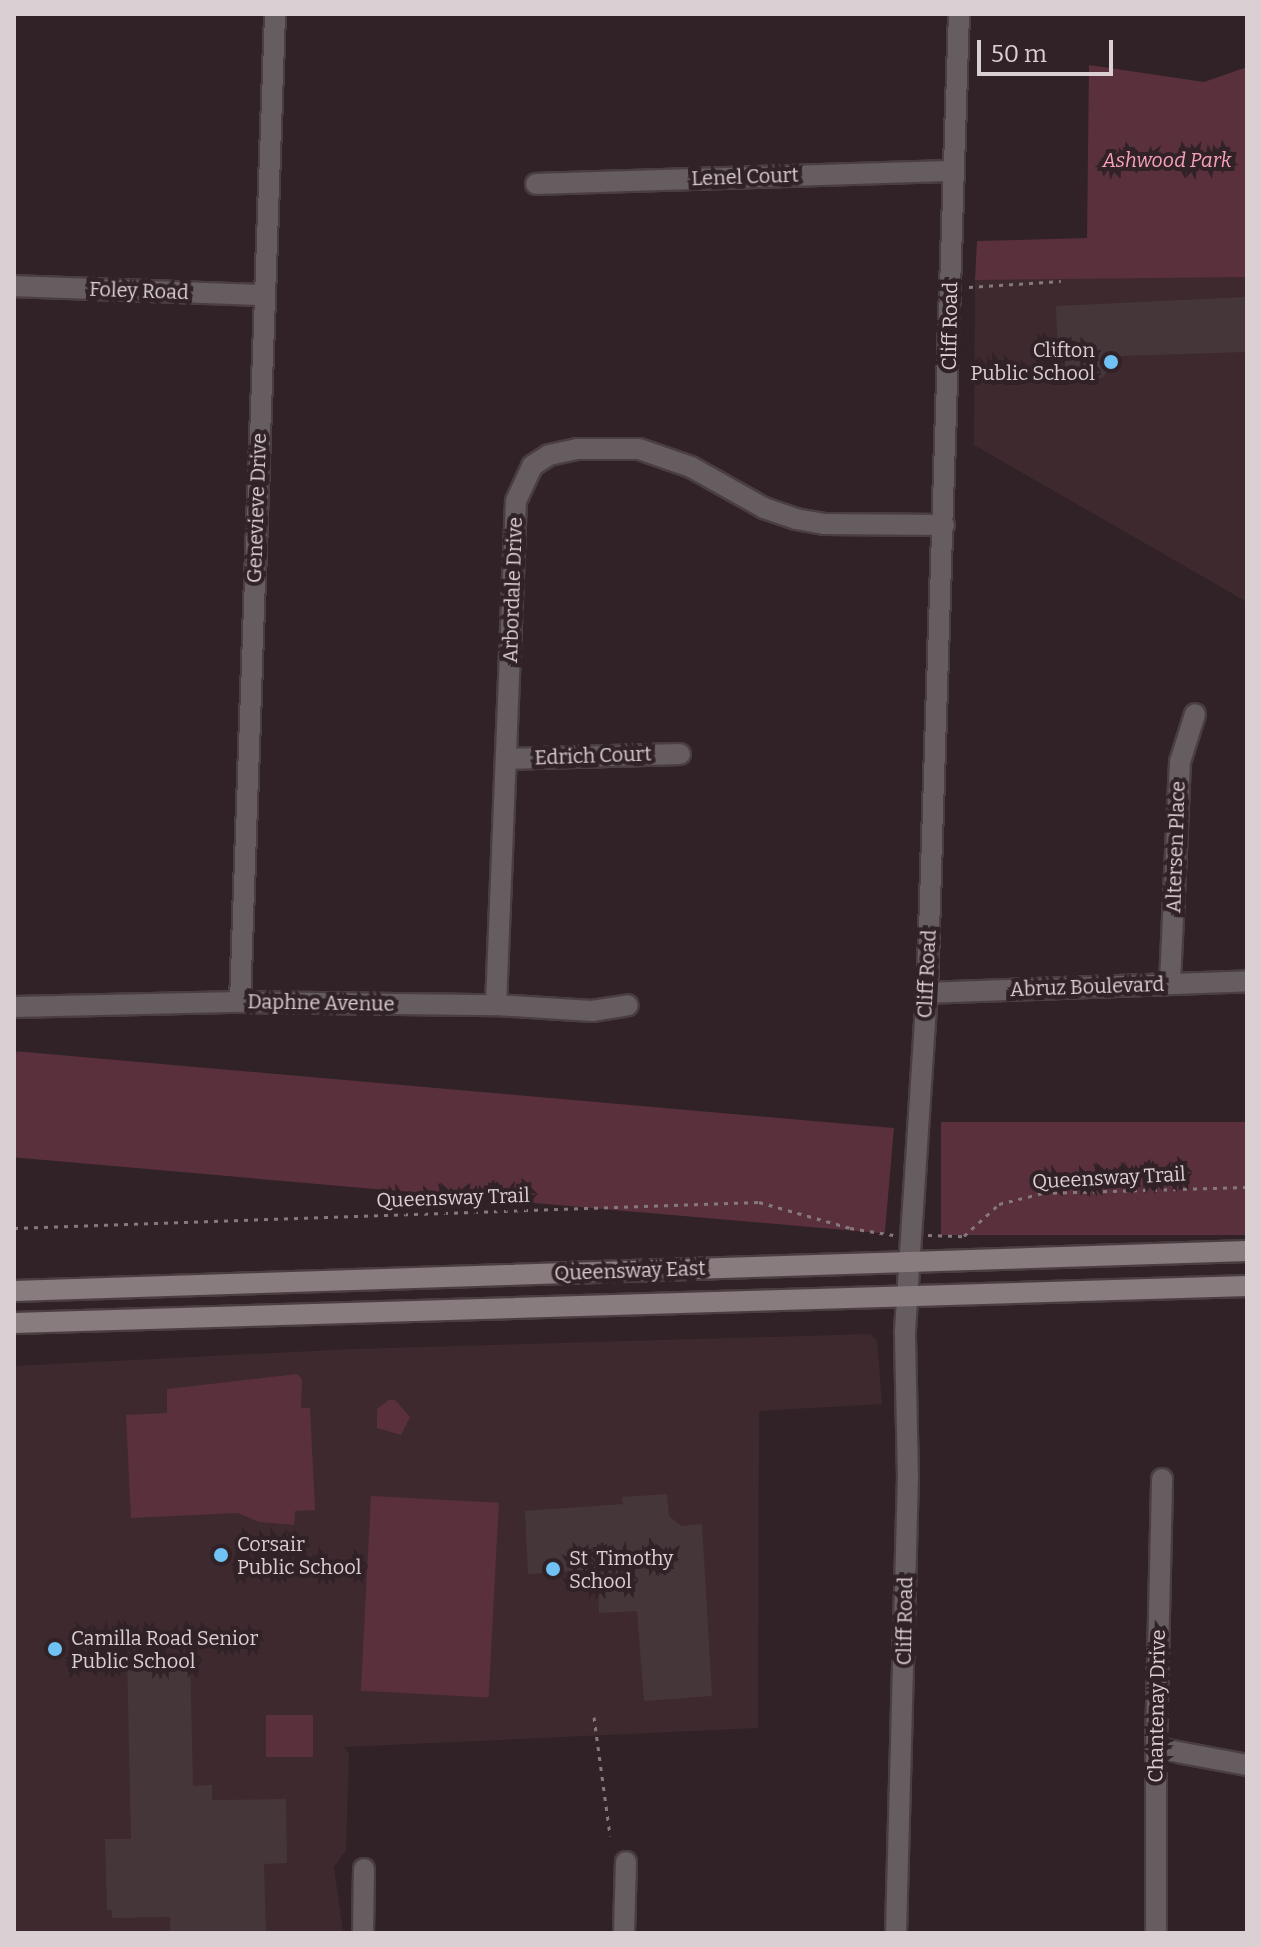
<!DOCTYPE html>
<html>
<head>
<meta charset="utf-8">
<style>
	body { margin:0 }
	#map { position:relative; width:1261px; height:1947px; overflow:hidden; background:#302226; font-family:Bitter,serif }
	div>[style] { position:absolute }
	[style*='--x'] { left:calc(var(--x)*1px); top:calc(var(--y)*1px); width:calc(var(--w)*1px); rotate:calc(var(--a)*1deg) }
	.built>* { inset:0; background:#3e292f }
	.green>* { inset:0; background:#5a303d; transform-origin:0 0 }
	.building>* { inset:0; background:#45363a }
	.path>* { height:3px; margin-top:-1.5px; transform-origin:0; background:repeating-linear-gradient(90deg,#86797d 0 4px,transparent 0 10px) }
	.roads { filter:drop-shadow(2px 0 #4b3e42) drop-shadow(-2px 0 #4b3e42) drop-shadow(0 2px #4b3e42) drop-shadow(0 -2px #4b3e42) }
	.minor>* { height:20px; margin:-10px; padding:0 10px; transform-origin:10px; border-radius:10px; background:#655d5f }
	.tertiary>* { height:20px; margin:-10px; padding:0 10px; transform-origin:10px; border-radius:10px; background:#655d5f }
	.secondary>* { height:20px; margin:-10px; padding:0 10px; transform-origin:10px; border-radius:10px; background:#887c7f }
	.dots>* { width:22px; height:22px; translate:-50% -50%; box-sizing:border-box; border:4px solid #302226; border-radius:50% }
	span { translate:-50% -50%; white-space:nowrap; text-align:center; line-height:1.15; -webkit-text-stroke:8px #302226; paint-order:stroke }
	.park-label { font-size:20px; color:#f9a0ba; font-style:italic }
	.street-label { font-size:20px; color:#dacfd2 }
	.poi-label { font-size:20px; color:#dacfd2 }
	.right { translate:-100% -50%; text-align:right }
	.left { translate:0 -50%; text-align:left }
	.frame { position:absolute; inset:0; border:16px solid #dacfd2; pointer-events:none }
	.scale { position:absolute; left:977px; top:40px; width:136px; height:36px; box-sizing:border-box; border:4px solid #dacfd2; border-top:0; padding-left:10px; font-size:24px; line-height:28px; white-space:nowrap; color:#dacfd2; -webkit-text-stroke:6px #302226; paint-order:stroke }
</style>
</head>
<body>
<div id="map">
	<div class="built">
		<i style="clip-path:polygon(1088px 277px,1247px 277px,1247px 602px,974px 445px,975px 280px)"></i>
		<i style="clip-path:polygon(870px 1334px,877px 1340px,882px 1404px,759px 1411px,758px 1728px,344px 1747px,349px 1753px,346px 1850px,334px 1867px,343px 1933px,14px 1933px,14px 1366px,352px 1349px)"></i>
	</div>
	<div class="green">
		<i style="clip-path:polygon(1089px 65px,1204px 82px,1247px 67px,1247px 277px,975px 280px,977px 241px,1087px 238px)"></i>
		<i style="left:1247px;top:1122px;width:113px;height:306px;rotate:90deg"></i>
		<i style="left:894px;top:1128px;width:106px;height:881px;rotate:95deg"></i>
		<i style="clip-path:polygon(297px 1374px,302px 1379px,301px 1408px,310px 1408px,315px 1510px,295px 1511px,294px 1525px,259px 1522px,238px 1513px,131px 1518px,126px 1415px,167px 1413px,167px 1389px)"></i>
		<i style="clip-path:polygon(389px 1400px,395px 1400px,410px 1417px,401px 1435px,377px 1428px,377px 1409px)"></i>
		<i style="left:371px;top:1496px;width:128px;height:195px;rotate:3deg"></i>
		<i style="left:266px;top:1715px;width:47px;height:42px"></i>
	</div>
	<div class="building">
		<i style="clip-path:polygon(1247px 297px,1247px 352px,1119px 356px,1102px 378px,1059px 379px,1056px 306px)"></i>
		<i style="clip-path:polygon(667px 1494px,669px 1516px,681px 1526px,702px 1524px,712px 1696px,644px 1701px,637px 1611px,599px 1613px,597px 1569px,528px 1574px,525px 1511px,623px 1504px,622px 1497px)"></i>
		<i style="clip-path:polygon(127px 1656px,190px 1656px,193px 1786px,212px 1785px,212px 1800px,286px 1799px,287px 1863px,264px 1864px,266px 1933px,170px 1933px,170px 1917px,112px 1918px,112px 1910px,107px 1910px,105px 1839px,131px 1839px)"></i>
	</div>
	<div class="path">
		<i style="--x:969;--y:287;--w:92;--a:-3.7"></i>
		<i style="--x:14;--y:1228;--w:745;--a:-2"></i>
		<i style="--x:759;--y:1202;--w:95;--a:15.9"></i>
		<i style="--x:850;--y:1228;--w:44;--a:9.2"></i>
		<i style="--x:928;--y:1235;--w:36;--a:2"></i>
		<i style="--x:964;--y:1236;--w:47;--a:-42.4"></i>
		<i style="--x:999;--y:1204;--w:45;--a:-14"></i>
		<i style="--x:1043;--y:1193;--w:204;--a:-1.7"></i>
		<i style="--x:594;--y:1717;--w:120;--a:82.3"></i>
	</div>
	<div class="roads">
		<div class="minor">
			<i style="--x:536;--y:184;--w:418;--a:-1.8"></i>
			<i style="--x:14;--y:286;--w:250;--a:2.1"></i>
			<i style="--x:506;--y:759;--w:174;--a:-1.6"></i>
			<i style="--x:1170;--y:983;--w:221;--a:-87.4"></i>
			<i style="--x:1180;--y:762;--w:50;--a:-72.6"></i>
			<i style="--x:927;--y:993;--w:320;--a:-2.1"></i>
			<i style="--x:240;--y:1002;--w:989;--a:-87.97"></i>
			<i style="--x:496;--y:1005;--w:504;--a:-87.73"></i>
			<i style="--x:516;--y:501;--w:38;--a:-65"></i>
			<i style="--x:532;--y:466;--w:20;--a:-33"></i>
			<i style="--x:549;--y:455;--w:29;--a:-12"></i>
			<i style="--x:577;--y:449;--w:62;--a:0"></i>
			<i style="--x:639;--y:449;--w:55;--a:19.1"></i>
			<i style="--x:691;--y:467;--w:84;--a:29.3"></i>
			<i style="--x:764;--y:508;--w:34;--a:19"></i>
			<i style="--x:796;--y:519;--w:28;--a:10"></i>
			<i style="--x:824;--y:524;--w:120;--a:0.5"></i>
			<i style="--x:14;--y:1007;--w:226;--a:-1.3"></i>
			<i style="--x:240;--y:1002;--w:256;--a:0.7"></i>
			<i style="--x:496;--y:1005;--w:96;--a:3.6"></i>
			<i style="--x:592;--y:1011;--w:36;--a:-9"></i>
			<i style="--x:1156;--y:1748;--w:93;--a:10.6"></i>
			<i style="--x:363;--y:1933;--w:64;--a:-89.1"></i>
			<i style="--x:624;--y:1933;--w:71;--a:-88.4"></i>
			<i style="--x:1156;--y:1933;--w:185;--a:-90"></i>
			<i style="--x:1156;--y:1748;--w:269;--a:-88.7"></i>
		</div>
		<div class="tertiary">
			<i style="--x:896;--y:1933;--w:454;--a:-88.5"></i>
			<i style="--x:908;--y:1479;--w:148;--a:-91.2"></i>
			<i style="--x:905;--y:1331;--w:339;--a:-86.3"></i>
			<i style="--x:927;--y:993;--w:980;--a:-88.13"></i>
		</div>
		<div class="secondary">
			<i style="--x:14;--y:1291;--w:1234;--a:-1.86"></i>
			<i style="--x:14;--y:1323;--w:1234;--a:-1.72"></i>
		</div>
	</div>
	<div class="dots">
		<i style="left:1111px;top:362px;background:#70c2f4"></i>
		<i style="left:221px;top:1555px;background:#70c2f4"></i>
		<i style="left:553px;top:1569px;background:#70c2f4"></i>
		<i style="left:55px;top:1649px;background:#70c2f4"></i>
	</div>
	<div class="park-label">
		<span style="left:1167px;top:160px">Ashwood Park</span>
	</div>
	<div class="street-label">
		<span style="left:745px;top:177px;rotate:-2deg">Lenel Court</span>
		<span style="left:139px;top:291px;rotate:2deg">Foley Road</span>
		<span style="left:950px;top:326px;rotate:-89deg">Cliff Road</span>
		<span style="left:257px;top:508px;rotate:-88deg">Genevieve Drive</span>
		<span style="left:513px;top:590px;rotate:-88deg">Arbordale Drive</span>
		<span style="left:593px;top:756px;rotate:-2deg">Edrich Court</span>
		<span style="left:1176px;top:847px;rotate:-88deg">Altersen Place</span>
		<span style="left:927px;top:974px;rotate:-87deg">Cliff Road</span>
		<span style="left:1087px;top:987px;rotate:-2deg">Abruz Boulevard</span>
		<span style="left:321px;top:1003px;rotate:1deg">Daphne Avenue</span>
		<span style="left:1109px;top:1178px;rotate:-3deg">Queensway Trail</span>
		<span style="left:453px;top:1198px;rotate:-2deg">Queensway Trail</span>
		<span style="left:630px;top:1271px;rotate:-2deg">Queensway East</span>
		<span style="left:905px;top:1621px;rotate:-89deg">Cliff Road</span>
		<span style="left:1157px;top:1706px;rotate:-89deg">Chantenay Drive</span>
	</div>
	<div class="poi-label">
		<span class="right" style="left:1095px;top:362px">Clifton<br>Public School</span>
		<span class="left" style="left:237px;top:1556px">Corsair<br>Public School</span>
		<span class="left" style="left:569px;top:1570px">St. Timothy<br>School</span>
		<span class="left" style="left:71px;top:1650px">Camilla Road Senior<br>Public School</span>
	</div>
	<div class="frame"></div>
	<div class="scale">50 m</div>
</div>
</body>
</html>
